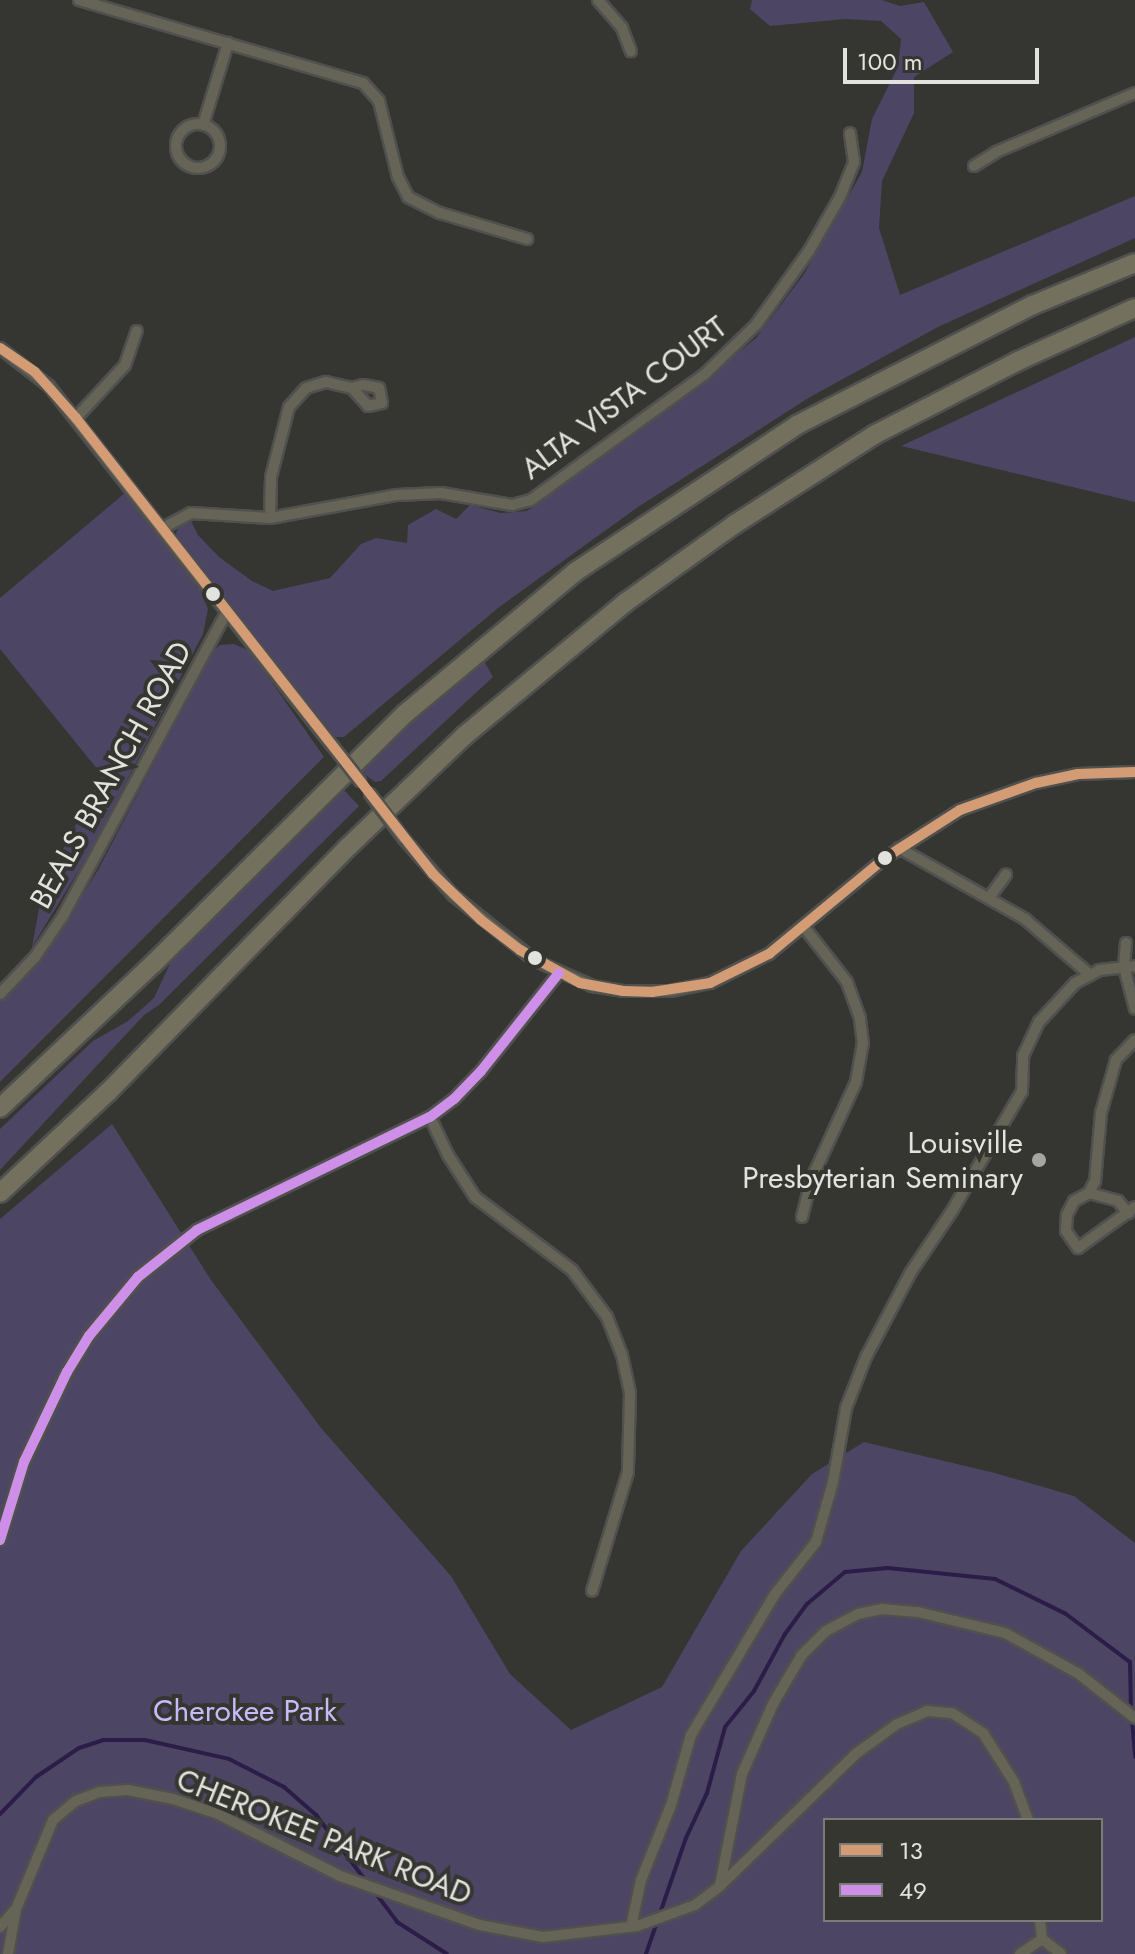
<!DOCTYPE html>
<html>
<head>
<meta charset="utf-8">
<style>
	body { margin:0 }
	#map { position:relative; width:1135px; height:1954px; overflow:hidden; background:#353532; font-family:Jost,sans-serif }
	div>[style] { position:absolute }
	[style*='--x'] { left:calc(var(--x)*1px); top:calc(var(--y)*1px); width:calc(var(--w)*1px); rotate:calc(var(--a)*1deg) }
	.green>* { inset:0; background:#4c4564 }
	.stream>* { height:4px; margin:-2px; padding:0 2px; transform-origin:2px; border-radius:2px; background:#2b1d47 }
	.roads { filter:drop-shadow(2px 0 #50504f) drop-shadow(-2px 0 #50504f) drop-shadow(0 2px #50504f) drop-shadow(0 -2px #50504f) }
	.street>* { height:10px; margin:-5px; padding:0 5px; transform-origin:5px; border-radius:5px; background:#656457 }
	.street>.ring { margin:-5px; padding:0; box-sizing:content-box; background:none; border:10px solid #656457; border-radius:50% }
	.highway>* { height:18px; margin:-9px; padding:0 9px; transform-origin:9px; border-radius:9px; background:#73715d }
	.bridges { filter:drop-shadow(2px 0 #50504f) drop-shadow(-2px 0 #50504f) drop-shadow(0 2px #50504f) drop-shadow(0 -2px #50504f) }
	.street-bridge>* { height:10px; margin:-5px; padding:0 5px; transform-origin:5px; border-radius:5px; background:#656457 }
	.bus-1>* { height:10px; margin:-5px; padding:0 5px; transform-origin:5px; border-radius:5px; background:#d39c74 }
	.bus-2>* { height:10px; margin:-5px; padding:0 5px; transform-origin:5px; border-radius:5px; background:#ce8fe9 }
	.dots>* { width:22px; height:22px; translate:-50% -50%; box-sizing:border-box; border:4px solid #363631; border-radius:50% }
	span { translate:-50% -50%; white-space:nowrap; text-align:center; line-height:1.15; -webkit-text-stroke:8px #363631; paint-order:stroke }
	.street-label { font-size:30px; color:#e2e2df }
	.poi-label { font-size:30px; color:#e2e2df }
	.right { translate:-100% -50%; text-align:right }
	.park-label { font-size:30px; color:#c8b9fa }
	.legend { position:absolute; left:823px; top:1818px; width:280px; height:104px; box-sizing:border-box; background:#363631; border:2px solid #7b7b77; margin:0; padding:10px 14px; list-style:none; font-size:24px; color:#e2e2df }
	.legend li { display:flex; align-items:center; gap:16px; height:40px }
	.legend b { width:40px; border:2px solid #7b7b77 }
	.scale { position:absolute; left:843px; top:48px; width:196px; height:36px; box-sizing:border-box; border:4px solid #e2e2df; border-top:0; padding-left:10px; font-size:24px; line-height:28px; white-space:nowrap; color:#e2e2df; -webkit-text-stroke:6px #363631; paint-order:stroke }
</style>
</head>
<body>
<div id="map">
	<div class="green">
		<i style="clip-path:polygon(752px 0,882px 0,900px 6px,924px 2px,953px 52px,914px 77px,914px 113px,882px 181px,879px 228px,900px 295px,1135px 196px,1135px 238px,938px 327px,810px 397px,638px 507px,498px 608px,344px 737px,335px 737px,175px 535px,179px 527px,190px 519px,198px 535px,219px 557px,252px 581px,273px 591px,330px 578px,361px 544px,376px 538px,407px 543px,408px 525px,436px 509px,456px 519px,470px 505px,501px 513px,527px 511px,686px 395px,756px 338px,804px 274px,862px 172px,872px 119px,898px 67px,901px 39px,881px 21px,845px 19px,770px 26px,750px 9px)"></i>
		<i style="clip-path:polygon(1135px 337px,1135px 502px,901px 446px)"></i>
		<i style="clip-path:polygon(125px 493px,200px 589px,208px 609px,203px 634px,88px 855px,32px 947px,43px 887px,102px 775px,0 649px,0 598px)"></i>
		<i style="clip-path:polygon(234px 644px,250px 651px,324px 757px,0 1082px,0 998px,24px 980px,55px 940px,98px 870px,212px 652px,220px 645px)"></i>
		<i style="clip-path:polygon(483px 659px,493px 677px,381px 781px,375px 782px,364px 774px,362px 766px)"></i>
		<i style="clip-path:polygon(340px 786px,359px 806px,159px 1005px,144px 1015px,0 1170px,0 1129px,93px 1041px,128px 1021px,154px 998px,173px 957px)"></i>
		<i style="clip-path:polygon(evenodd,112px 1124px,211px 1280px,321px 1428px,451px 1576px,510px 1674px,571px 1730px,662px 1687px,741px 1551px,812px 1474px,864px 1442px,995px 1473px,1074px 1496px,1135px 1543px,1135px 1954px,0 1954px,0 1219px,112px 1124px,825px 1820px,1101px 1820px,1101px 1920px,825px 1920px,825px 1820px)"></i>
	</div>
	<div class="stream">
		<i style="--x:1132;--y:1720;--w:37;--a:85"></i>
		<i style="--x:0;--y:1814;--w:52;--a:-45.8"></i>
		<i style="--x:36;--y:1777;--w:52;--a:-34"></i>
		<i style="--x:79;--y:1748;--w:25;--a:-18"></i>
		<i style="--x:103;--y:1740;--w:42;--a:0"></i>
		<i style="--x:145;--y:1740;--w:86;--a:12.7"></i>
		<i style="--x:229;--y:1759;--w:62;--a:27"></i>
		<i style="--x:284;--y:1787;--w:43;--a:41.2"></i>
		<i style="--x:316;--y:1815;--w:83;--a:52.9"></i>
		<i style="--x:374;--y:1891;--w:39;--a:53"></i>
		<i style="--x:397;--y:1922;--w:59;--a:32.6"></i>
		<i style="--x:646;--y:1954;--w:123;--a:-71"></i>
		<i style="--x:686;--y:1838;--w:50;--a:-65"></i>
		<i style="--x:707;--y:1793;--w:68;--a:-74.7"></i>
		<i style="--x:725;--y:1727;--w:46;--a:-51.1"></i>
		<i style="--x:754;--y:1691;--w:65;--a:-61.5"></i>
		<i style="--x:785;--y:1634;--w:37;--a:-54"></i>
		<i style="--x:807;--y:1604;--w:50;--a:-40.1"></i>
		<i style="--x:845;--y:1572;--w:43;--a:-5.3"></i>
		<i style="--x:888;--y:1568;--w:108;--a:5.9"></i>
		<i style="--x:995;--y:1579;--w:79;--a:26.2"></i>
		<i style="--x:1066;--y:1614;--w:80;--a:36.9"></i>
		<i style="--x:1130;--y:1662;--w:49;--a:88.8"></i>
	</div>
	<div class="roads">
		<div class="street">
			<i style="--x:79;--y:0;--w:296;--a:16.3"></i>
			<i style="--x:363;--y:83;--w:24;--a:48"></i>
			<i style="--x:379;--y:101;--w:78;--a:76"></i>
			<i style="--x:398;--y:177;--w:22;--a:63"></i>
			<i style="--x:408;--y:197;--w:36;--a:27"></i>
			<i style="--x:440;--y:213;--w:91;--a:16.6"></i>
			<i style="--x:598;--y:0;--w:37;--a:49"></i>
			<i style="--x:622;--y:28;--w:25;--a:69"></i>
			<i class="ring" style="left:176px;top:124px;width:34px;height:34px"></i>
			<i style="--x:203;--y:125;--w:86;--a:-73"></i>
			<i style="--x:974;--y:166;--w:26;--a:-32"></i>
			<i style="--x:996;--y:152;--w:151;--a:-23"></i>
			<i style="--x:0;--y:348;--w:62;--a:37.8"></i>
			<i style="--x:49;--y:386;--w:457;--a:51.8"></i>
			<i style="--x:76;--y:418;--w:72;--a:-47.2"></i>
			<i style="--x:125;--y:365;--w:36;--a:-71"></i>
			<i style="--x:270;--y:518;--w:41;--a:-88.6"></i>
			<i style="--x:271;--y:477;--w:72;--a:-75.6"></i>
			<i style="--x:289;--y:407;--w:25;--a:-48"></i>
			<i style="--x:306;--y:388;--w:21;--a:-17"></i>
			<i style="--x:326;--y:382;--w:27;--a:13"></i>
			<i style="--x:352;--y:388;--w:24;--a:48"></i>
			<i style="--x:368;--y:406;--w:14;--a:-12"></i>
			<i style="--x:382;--y:403;--w:15;--a:-101"></i>
			<i style="--x:379;--y:388;--w:16;--a:-169"></i>
			<i style="--x:363;--y:385;--w:11;--a:165"></i>
			<i style="--x:161;--y:529;--w:34;--a:-28"></i>
			<i style="--x:191;--y:513;--w:79;--a:3.6"></i>
			<i style="--x:270;--y:518;--w:129;--a:-10.3"></i>
			<i style="--x:397;--y:495;--w:44;--a:-2.6"></i>
			<i style="--x:441;--y:493;--w:72;--a:9.6"></i>
			<i style="--x:512;--y:505;--w:20;--a:-15"></i>
			<i style="--x:531;--y:500;--w:215;--a:-35.9"></i>
			<i style="--x:705;--y:374;--w:71;--a:-43.9"></i>
			<i style="--x:756;--y:325;--w:91;--a:-54.4"></i>
			<i style="--x:809;--y:251;--w:62;--a:-60.1"></i>
			<i style="--x:840;--y:197;--w:38;--a:-68"></i>
			<i style="--x:854;--y:162;--w:29;--a:-98"></i>
			<i style="--x:404;--y:839;--w:74;--a:48.8"></i>
			<i style="--x:453;--y:895;--w:104;--a:38.7"></i>
			<i style="--x:534;--y:960;--w:64;--a:24.1"></i>
			<i style="--x:592;--y:986;--w:31;--a:9"></i>
			<i style="--x:623;--y:991;--w:47;--a:0"></i>
			<i style="--x:670;--y:991;--w:41;--a:-11.3"></i>
			<i style="--x:710;--y:983;--w:66;--a:-26.2"></i>
			<i style="--x:769;--y:954;--w:151;--a:-39.6"></i>
			<i style="--x:885;--y:858;--w:89;--a:-32.6"></i>
			<i style="--x:960;--y:810;--w:81;--a:-19.6"></i>
			<i style="--x:1036;--y:783;--w:43;--a:-12.1"></i>
			<i style="--x:1078;--y:774;--w:57;--a:-2"></i>
			<i style="--x:899;--y:848;--w:145;--a:29.4"></i>
			<i style="--x:1025;--y:919;--w:86;--a:40.7"></i>
			<i style="--x:989;--y:898;--w:29;--a:-54"></i>
			<i style="--x:1126;--y:943;--w:24;--a:95"></i>
			<i style="--x:1124;--y:967;--w:43;--a:75.3"></i>
			<i style="--x:0;--y:994;--w:51;--a:-46.6"></i>
			<i style="--x:35;--y:957;--w:50;--a:-55.7"></i>
			<i style="--x:63;--y:916;--w:346;--a:-61.7"></i>
			<i style="--x:1135;--y:1040;--w:28;--a:134"></i>
			<i style="--x:1116;--y:1060;--w:55;--a:105.8"></i>
			<i style="--x:1101;--y:1113;--w:68;--a:95"></i>
			<i style="--x:1095;--y:1181;--w:13;--a:117"></i>
			<i style="--x:1089;--y:1193;--w:17;--a:152"></i>
			<i style="--x:1074;--y:1201;--w:16;--a:117"></i>
			<i style="--x:1067;--y:1215;--w:16;--a:94"></i>
			<i style="--x:1066;--y:1231;--w:21;--a:55"></i>
			<i style="--x:1078;--y:1248;--w:70;--a:-35.7"></i>
			<i style="--x:430;--y:1117;--w:42;--a:64.7"></i>
			<i style="--x:448;--y:1155;--w:50;--a:57.3"></i>
			<i style="--x:475;--y:1197;--w:121;--a:37"></i>
			<i style="--x:572;--y:1270;--w:59;--a:53.3"></i>
			<i style="--x:607;--y:1317;--w:41;--a:68.5"></i>
			<i style="--x:622;--y:1355;--w:39;--a:78"></i>
			<i style="--x:630;--y:1393;--w:79;--a:91.5"></i>
			<i style="--x:628;--y:1472;--w:124;--a:106.8"></i>
			<i style="--x:1089;--y:1193;--w:30;--a:15"></i>
			<i style="--x:1118;--y:1201;--w:16;--a:50"></i>
			<i style="--x:802;--y:1217;--w:38;--a:-76"></i>
			<i style="--x:811;--y:1180;--w:108;--a:-65.3"></i>
			<i style="--x:856;--y:1082;--w:39;--a:-80"></i>
			<i style="--x:863;--y:1044;--w:26;--a:-97"></i>
			<i style="--x:860;--y:1018;--w:38;--a:-110"></i>
			<i style="--x:847;--y:982;--w:70;--a:-128"></i>
			<i style="--x:0;--y:1540;--w:82;--a:-72.9"></i>
			<i style="--x:24;--y:1462;--w:100;--a:-64.5"></i>
			<i style="--x:67;--y:1372;--w:42;--a:-58.6"></i>
			<i style="--x:89;--y:1336;--w:77;--a:-50.3"></i>
			<i style="--x:138;--y:1277;--w:75;--a:-38.5"></i>
			<i style="--x:197;--y:1230;--w:259;--a:-25.9"></i>
			<i style="--x:430;--y:1117;--w:30;--a:-37"></i>
			<i style="--x:454;--y:1099;--w:39;--a:-46"></i>
			<i style="--x:481;--y:1071;--w:125;--a:-51.5"></i>
			<i style="--x:720;--y:1885;--w:113;--a:-78.8"></i>
			<i style="--x:742;--y:1774;--w:77;--a:-66.1"></i>
			<i style="--x:773;--y:1704;--w:56;--a:-59.7"></i>
			<i style="--x:801;--y:1656;--w:35;--a:-45"></i>
			<i style="--x:826;--y:1631;--w:36;--a:-28"></i>
			<i style="--x:858;--y:1614;--w:25;--a:-12"></i>
			<i style="--x:882;--y:1609;--w:36;--a:5"></i>
			<i style="--x:918;--y:1612;--w:89;--a:13.6"></i>
			<i style="--x:1005;--y:1633;--w:85;--a:29"></i>
			<i style="--x:1079;--y:1674;--w:71;--a:38.2"></i>
			<i style="--x:0;--y:1927;--w:21;--a:-49"></i>
			<i style="--x:631;--y:1927;--w:48;--a:-78"></i>
			<i style="--x:641;--y:1880;--w:81;--a:-68.2"></i>
			<i style="--x:671;--y:1805;--w:73;--a:-74.1"></i>
			<i style="--x:691;--y:1735;--w:164;--a:-59.2"></i>
			<i style="--x:775;--y:1594;--w:66;--a:-51.7"></i>
			<i style="--x:816;--y:1542;--w:62;--a:-74.2"></i>
			<i style="--x:833;--y:1482;--w:75;--a:-80"></i>
			<i style="--x:846;--y:1408;--w:55;--a:-68.6"></i>
			<i style="--x:866;--y:1357;--w:96;--a:-62.1"></i>
			<i style="--x:911;--y:1272;--w:73;--a:-56.1"></i>
			<i style="--x:952;--y:1211;--w:139;--a:-59.7"></i>
			<i style="--x:1022;--y:1091;--w:35;--a:-88"></i>
			<i style="--x:1023;--y:1056;--w:38;--a:-65"></i>
			<i style="--x:1039;--y:1022;--w:53;--a:-47.3"></i>
			<i style="--x:1075;--y:983;--w:27;--a:-28"></i>
			<i style="--x:1099;--y:970;--w:36;--a:-6"></i>
			<i style="--x:1042;--y:1939;--w:24;--a:38"></i>
			<i style="--x:8;--y:1954;--w:46;--a:-79.9"></i>
			<i style="--x:16;--y:1909;--w:96;--a:-67.4"></i>
			<i style="--x:53;--y:1820;--w:30;--a:-40"></i>
			<i style="--x:76;--y:1801;--w:26;--a:-21"></i>
			<i style="--x:100;--y:1792;--w:28;--a:-4"></i>
			<i style="--x:128;--y:1790;--w:46;--a:11.3"></i>
			<i style="--x:173;--y:1799;--w:47;--a:18.4"></i>
			<i style="--x:218;--y:1814;--w:137;--a:26.9"></i>
			<i style="--x:340;--y:1876;--w:148;--a:19.3"></i>
			<i style="--x:480;--y:1925;--w:64;--a:10.8"></i>
			<i style="--x:543;--y:1937;--w:95;--a:-6.7"></i>
			<i style="--x:637;--y:1926;--w:62;--a:-19.9"></i>
			<i style="--x:695;--y:1905;--w:30;--a:-37"></i>
			<i style="--x:719;--y:1887;--w:192;--a:-44.2"></i>
			<i style="--x:857;--y:1753;--w:49;--a:-35.9"></i>
			<i style="--x:897;--y:1724;--w:33;--a:-23"></i>
			<i style="--x:927;--y:1711;--w:25;--a:5"></i>
			<i style="--x:952;--y:1713;--w:37;--a:33"></i>
			<i style="--x:983;--y:1733;--w:58;--a:57.7"></i>
			<i style="--x:1014;--y:1782;--w:40;--a:69.8"></i>
			<i style="--x:1020;--y:1954;--w:27;--a:-34"></i>
			<i style="--x:1042;--y:1939;--w:19;--a:-96"></i>
		</div>
		<div class="highway">
			<i style="--x:0;--y:1108;--w:210;--a:-43.3"></i>
			<i style="--x:153;--y:964;--w:356;--a:-44.8"></i>
			<i style="--x:406;--y:713;--w:220;--a:-39.8"></i>
			<i style="--x:575;--y:572;--w:266;--a:-33.5"></i>
			<i style="--x:797;--y:425;--w:265;--a:-27"></i>
			<i style="--x:1033;--y:305;--w:110;--a:-22.4"></i>
			<i style="--x:0;--y:1193;--w:148;--a:-43.1"></i>
			<i style="--x:108;--y:1092;--w:343;--a:-45.6"></i>
			<i style="--x:348;--y:847;--w:161;--a:-43.7"></i>
			<i style="--x:464;--y:736;--w:210;--a:-39.6"></i>
			<i style="--x:626;--y:602;--w:134;--a:-35.6"></i>
			<i style="--x:735;--y:524;--w:167;--a:-32.6"></i>
			<i style="--x:876;--y:434;--w:160;--a:-27.2"></i>
			<i style="--x:1018;--y:361;--w:128;--a:-24.4"></i>
		</div>
	</div>
	<div class="bridges">
		<div class="street-bridge">
			<i style="--x:332;--y:745;--w:46;--a:52.1"></i>
			<i style="--x:370;--y:794;--w:56;--a:52.9"></i>
		</div>
	</div>
	<div class="bus-1">
		<i style="--x:0;--y:348;--w:42;--a:34.4"></i>
		<i style="--x:35;--y:372;--w:62;--a:48.3"></i>
		<i style="--x:76;--y:418;--w:579;--a:51.94"></i>
		<i style="--x:433;--y:874;--w:66;--a:43.8"></i>
		<i style="--x:481;--y:920;--w:49;--a:37.6"></i>
		<i style="--x:520;--y:950;--w:68;--a:28.8"></i>
		<i style="--x:580;--y:983;--w:44;--a:10.5"></i>
		<i style="--x:623;--y:991;--w:29;--a:2"></i>
		<i style="--x:652;--y:992;--w:59;--a:-8.8"></i>
		<i style="--x:710;--y:983;--w:66;--a:-26.2"></i>
		<i style="--x:769;--y:954;--w:151;--a:-39.6"></i>
		<i style="--x:885;--y:858;--w:89;--a:-32.6"></i>
		<i style="--x:960;--y:810;--w:81;--a:-19.6"></i>
		<i style="--x:1036;--y:783;--w:43;--a:-12.1"></i>
		<i style="--x:1078;--y:774;--w:57;--a:-2"></i>
	</div>
	<div class="bus-2">
		<i style="--x:0;--y:1540;--w:82;--a:-72.9"></i>
		<i style="--x:24;--y:1462;--w:100;--a:-64.5"></i>
		<i style="--x:67;--y:1372;--w:42;--a:-58.6"></i>
		<i style="--x:89;--y:1336;--w:77;--a:-50.3"></i>
		<i style="--x:138;--y:1277;--w:75;--a:-38.5"></i>
		<i style="--x:197;--y:1230;--w:259;--a:-25.9"></i>
		<i style="--x:430;--y:1117;--w:30;--a:-37"></i>
		<i style="--x:454;--y:1099;--w:39;--a:-46"></i>
		<i style="--x:481;--y:1071;--w:125;--a:-51.5"></i>
	</div>
	<div class="dots">
		<i style="left:213px;top:594px;background:#e2e2df"></i>
		<i style="left:885px;top:858px;background:#e2e2df"></i>
		<i style="left:535px;top:958px;background:#e2e2df"></i>
		<i style="left:1039px;top:1160px;background:#a5a5a2"></i>
	</div>
	<div class="street-label">
		<span style="left:624px;top:398px;rotate:-37deg">ALTA VISTA COURT</span>
		<span style="left:111px;top:775px;rotate:-61deg">BEALS BRANCH ROAD</span>
		<span style="left:324px;top:1837px;rotate:22deg">CHEROKEE PARK ROAD</span>
	</div>
	<div class="poi-label">
		<span class="right" style="left:1023px;top:1160px">Louisville<br>Presbyterian Seminary</span>
	</div>
	<div class="park-label">
		<span style="left:245px;top:1711px">Cherokee Park</span>
	</div>
	<ul class="legend">
	<li><b style="height:10px;background:#d39c74"></b>13</li>
	<li><b style="height:10px;background:#ce8fe9"></b>49</li>
	</ul>
	<div class="scale">100 m</div>
</div>
</body>
</html>
